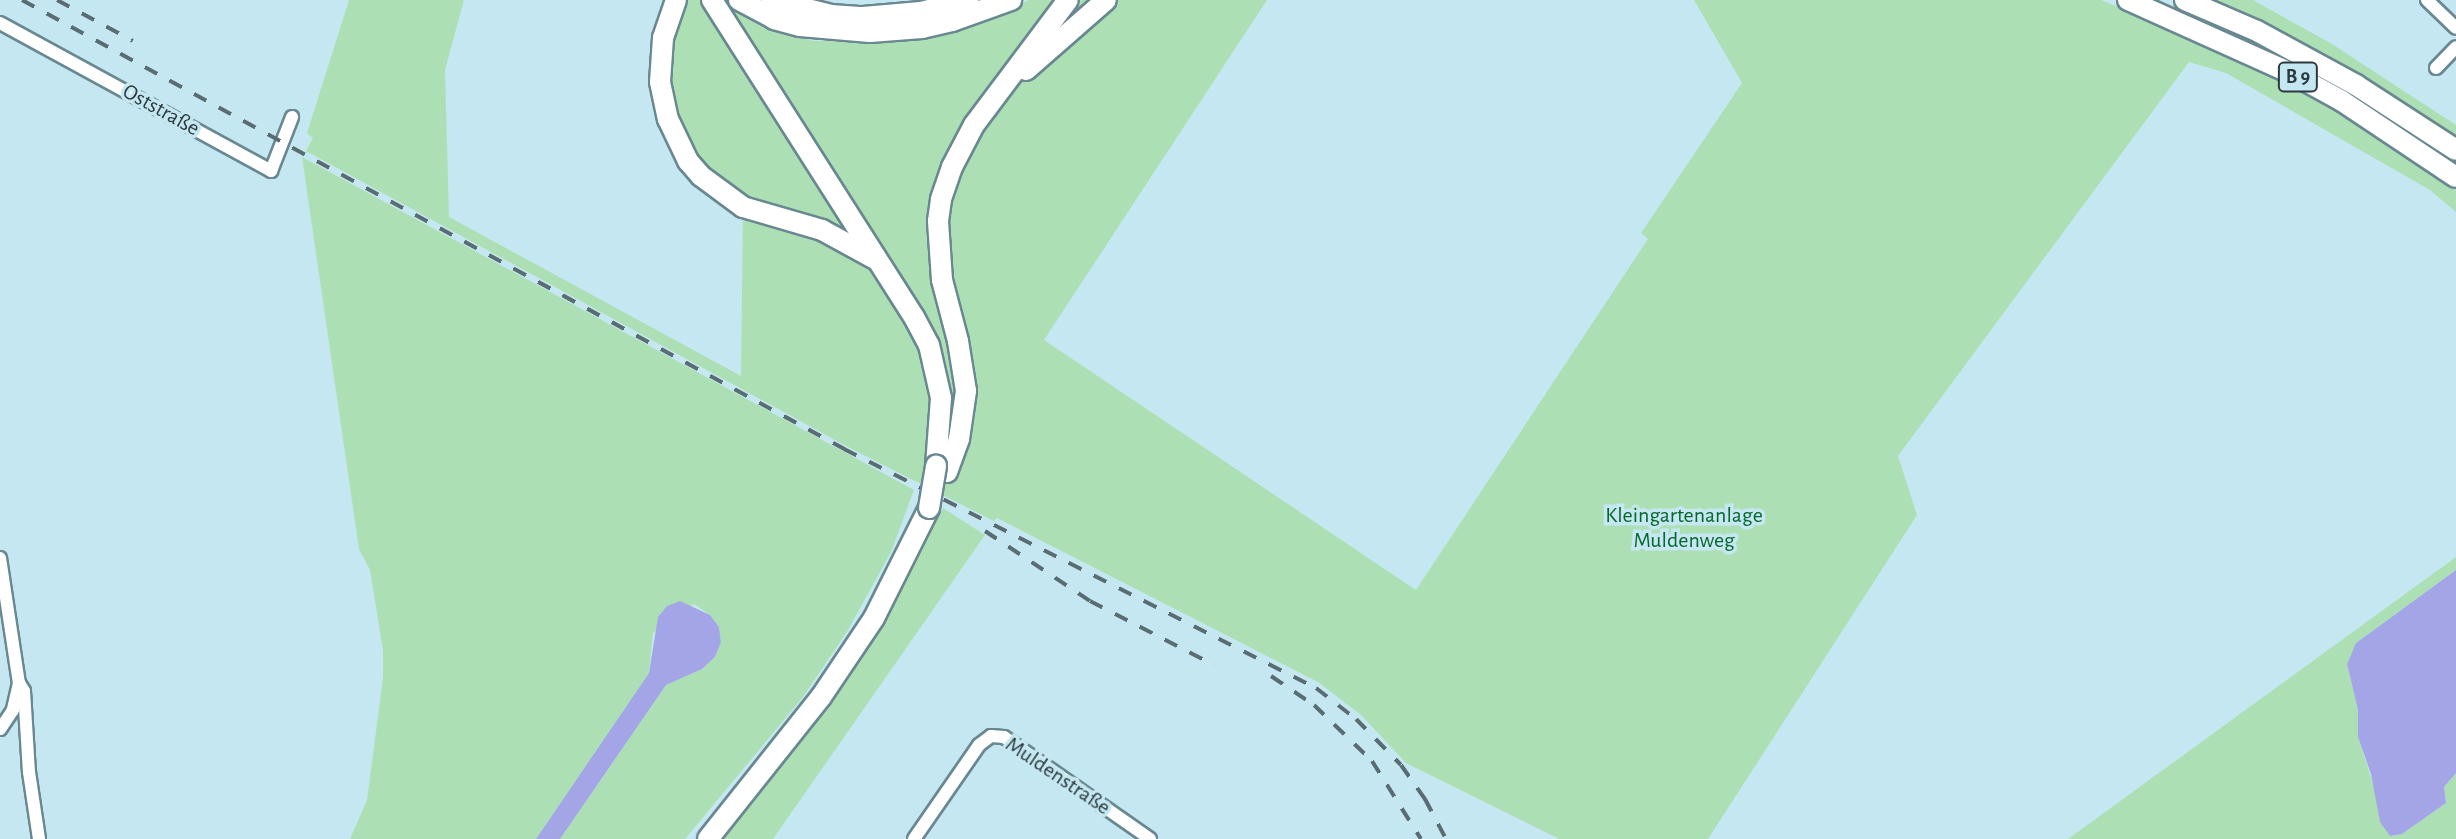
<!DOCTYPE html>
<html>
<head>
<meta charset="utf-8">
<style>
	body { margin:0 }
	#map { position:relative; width:2456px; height:839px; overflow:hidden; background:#c5e7f1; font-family:"Alegreya Sans",sans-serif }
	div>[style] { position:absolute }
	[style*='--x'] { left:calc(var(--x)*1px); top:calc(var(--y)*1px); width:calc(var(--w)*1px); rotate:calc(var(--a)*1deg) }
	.green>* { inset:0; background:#ace0b4 }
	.water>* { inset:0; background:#a4a5e6 }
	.roads { filter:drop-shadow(2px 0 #698891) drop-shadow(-2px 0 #698891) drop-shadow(0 2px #698891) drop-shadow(0 -2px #698891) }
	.minor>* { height:12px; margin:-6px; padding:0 6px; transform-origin:6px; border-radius:6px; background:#fff }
	.trunk>* { height:20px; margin:-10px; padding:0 10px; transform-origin:10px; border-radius:10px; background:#fff }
	.rail>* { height:4px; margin-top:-2px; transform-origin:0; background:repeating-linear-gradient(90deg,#596c72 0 14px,transparent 0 28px) }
	.bridges { filter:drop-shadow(2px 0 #698891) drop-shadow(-2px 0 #698891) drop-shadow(0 2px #698891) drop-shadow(0 -2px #698891) }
	.trunk-bridge>* { height:20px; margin:-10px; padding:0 10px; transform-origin:10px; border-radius:10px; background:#fff }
	span { translate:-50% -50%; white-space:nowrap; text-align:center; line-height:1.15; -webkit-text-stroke:7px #c5e7f1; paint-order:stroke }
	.shield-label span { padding:2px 6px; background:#c5e7f1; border:2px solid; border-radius:6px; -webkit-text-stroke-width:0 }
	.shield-label { font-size:20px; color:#2c3a3e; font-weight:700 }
	.street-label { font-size:22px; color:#2c3a3e }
	.park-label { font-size:22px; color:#08682c }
</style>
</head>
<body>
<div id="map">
	<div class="green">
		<i style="clip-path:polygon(349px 0,464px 0,445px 70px,449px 217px,741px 376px,743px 207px,722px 194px,668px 119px,668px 0,724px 0,753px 20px,813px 41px,884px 40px,962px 29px,1029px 0,1267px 0,1044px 340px,1416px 590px,1648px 239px,1641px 233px,1742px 83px,1694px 0,2101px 0,2224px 49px,2329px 106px,2456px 191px,2456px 212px,2430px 190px,2226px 73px,2189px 62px,1898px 456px,1917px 515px,1708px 839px,1559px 839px,1406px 763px,1361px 715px,1318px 682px,997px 518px,994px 521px,846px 446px,306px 151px,313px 138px,307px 133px)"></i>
		<i style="clip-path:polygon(2216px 0,2253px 0,2332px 44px,2456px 125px,2456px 141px,2351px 71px)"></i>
		<i style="clip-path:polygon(302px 157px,914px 490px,891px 552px,848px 630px,803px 697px,685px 839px,560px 839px,666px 685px,702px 669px,715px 657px,721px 642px,719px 627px,710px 615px,694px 604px,653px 633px,649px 673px,536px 839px,350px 839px,367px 800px,383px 678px,383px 650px,370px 570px,359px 549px)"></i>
		<i style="clip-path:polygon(943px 508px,985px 535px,773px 839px,722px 839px,764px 789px,858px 658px)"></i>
		<i style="clip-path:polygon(2456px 557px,2456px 570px,2356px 643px,2347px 664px,2358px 710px,2358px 737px,2390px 836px,2402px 834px,2446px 803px,2444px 787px,2456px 773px,2456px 839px,2068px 839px)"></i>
	</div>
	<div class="water">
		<i style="clip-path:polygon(2456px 570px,2456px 773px,2444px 787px,2446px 803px,2402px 834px,2390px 836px,2380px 822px,2371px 774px,2358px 737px,2358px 710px,2347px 664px,2356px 643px)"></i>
		<i style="clip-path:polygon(680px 601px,710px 615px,719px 627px,721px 642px,715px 657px,702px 669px,666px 685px,560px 839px,536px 839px,649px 673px,658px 617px,667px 606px)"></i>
	</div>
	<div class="roads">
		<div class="minor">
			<i style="--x:2427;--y:0;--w:40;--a:44"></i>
			<i style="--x:0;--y:23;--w:309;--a:28.6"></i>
			<i style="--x:271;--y:171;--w:58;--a:-68.7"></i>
			<i style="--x:2436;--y:68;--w:29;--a:-46"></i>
			<i style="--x:0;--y:558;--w:126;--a:81.4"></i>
			<i style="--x:19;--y:683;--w:28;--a:103"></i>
			<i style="--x:13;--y:710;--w:23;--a:124"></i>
			<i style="--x:19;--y:683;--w:9;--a:58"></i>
			<i style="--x:24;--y:691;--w:81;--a:86.5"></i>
			<i style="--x:29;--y:772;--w:68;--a:81.5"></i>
			<i style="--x:914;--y:839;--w:114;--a:-55.3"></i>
			<i style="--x:979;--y:745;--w:15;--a:-37"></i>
			<i style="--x:991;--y:736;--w:13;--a:4"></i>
			<i style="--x:1004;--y:737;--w:178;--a:34.9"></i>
		</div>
		<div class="trunk">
			<i style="--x:676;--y:0;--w:40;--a:108.9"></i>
			<i style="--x:663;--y:38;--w:44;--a:93.9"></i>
			<i style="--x:660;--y:82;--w:38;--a:78"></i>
			<i style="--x:668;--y:119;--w:47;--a:64.5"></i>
			<i style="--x:688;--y:161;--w:20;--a:49"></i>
			<i style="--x:701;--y:176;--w:52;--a:36.4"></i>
			<i style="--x:743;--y:207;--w:82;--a:16.2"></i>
			<i style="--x:822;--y:230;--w:60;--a:28.7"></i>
			<i style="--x:712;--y:0;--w:376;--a:57.5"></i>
			<i style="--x:914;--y:317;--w:32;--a:62"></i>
			<i style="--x:929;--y:345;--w:54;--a:77.2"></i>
			<i style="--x:941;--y:398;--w:68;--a:94.2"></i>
			<i style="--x:739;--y:0;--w:40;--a:28"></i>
			<i style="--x:774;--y:19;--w:27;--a:15"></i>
			<i style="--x:800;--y:26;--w:70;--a:4.9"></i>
			<i style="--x:870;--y:32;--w:52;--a:-4.4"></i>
			<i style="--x:922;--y:28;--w:31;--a:-13"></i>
			<i style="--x:952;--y:21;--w:63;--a:-19.6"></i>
			<i style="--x:771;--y:0;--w:62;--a:14"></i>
			<i style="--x:831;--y:15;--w:32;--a:4"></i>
			<i style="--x:863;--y:17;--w:58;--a:-4.9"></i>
			<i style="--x:921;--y:12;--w:49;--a:-14"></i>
			<i style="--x:2128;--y:0;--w:181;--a:24.2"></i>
			<i style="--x:2293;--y:74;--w:56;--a:28.9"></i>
			<i style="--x:2342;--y:101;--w:137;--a:33.7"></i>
			<i style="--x:2185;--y:0;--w:78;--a:23.3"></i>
			<i style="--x:2257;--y:31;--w:113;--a:28.6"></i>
			<i style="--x:2356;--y:85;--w:119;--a:33"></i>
			<i style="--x:1026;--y:70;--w:106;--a:-41.2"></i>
			<i style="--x:947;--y:472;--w:35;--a:-70"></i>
			<i style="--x:959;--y:439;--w:49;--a:-81.7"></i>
			<i style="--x:966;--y:391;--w:51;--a:-99.1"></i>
			<i style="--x:958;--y:341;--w:63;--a:-104.7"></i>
			<i style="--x:942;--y:280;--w:59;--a:-93.9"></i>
			<i style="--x:938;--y:221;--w:22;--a:-82"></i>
			<i style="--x:941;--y:199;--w:34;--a:-71"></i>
			<i style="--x:952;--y:167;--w:47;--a:-62.4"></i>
			<i style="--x:974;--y:125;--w:156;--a:-53.1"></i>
			<i style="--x:708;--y:839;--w:181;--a:-51.5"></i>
			<i style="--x:821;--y:697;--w:95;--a:-56.1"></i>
			<i style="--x:874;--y:618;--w:123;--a:-63.4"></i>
		</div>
	</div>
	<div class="rail">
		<i style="--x:22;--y:0;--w:937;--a:28.64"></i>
		<i style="--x:844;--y:449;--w:529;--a:26.86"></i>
		<i style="--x:1316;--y:688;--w:51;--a:37.8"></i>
		<i style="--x:1356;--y:719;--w:64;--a:45.6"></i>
		<i style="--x:1401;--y:765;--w:42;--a:54.8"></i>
		<i style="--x:1425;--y:799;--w:45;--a:62.3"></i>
		<i style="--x:57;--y:0;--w:86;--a:28.3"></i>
		<i style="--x:985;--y:531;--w:126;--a:33.7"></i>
		<i style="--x:1090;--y:601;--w:140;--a:27.3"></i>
		<i style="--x:1271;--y:676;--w:52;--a:34"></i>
		<i style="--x:1314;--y:705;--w:81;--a:44"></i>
		<i style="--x:1372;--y:761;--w:92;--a:57.9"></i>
	</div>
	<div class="bridges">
		<div class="trunk-bridge">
			<i style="--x:929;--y:508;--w:43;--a:-80.5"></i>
		</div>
	</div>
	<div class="shield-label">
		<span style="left:2298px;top:77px">B 9</span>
	</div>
	<div class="street-label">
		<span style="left:161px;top:110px;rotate:29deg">Oststraße</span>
		<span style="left:1058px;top:776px;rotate:34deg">Muldenstraße</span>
	</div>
	<div class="park-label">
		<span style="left:1684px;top:528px">Kleingartenanlage<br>Muldenweg</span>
	</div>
</div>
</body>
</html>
